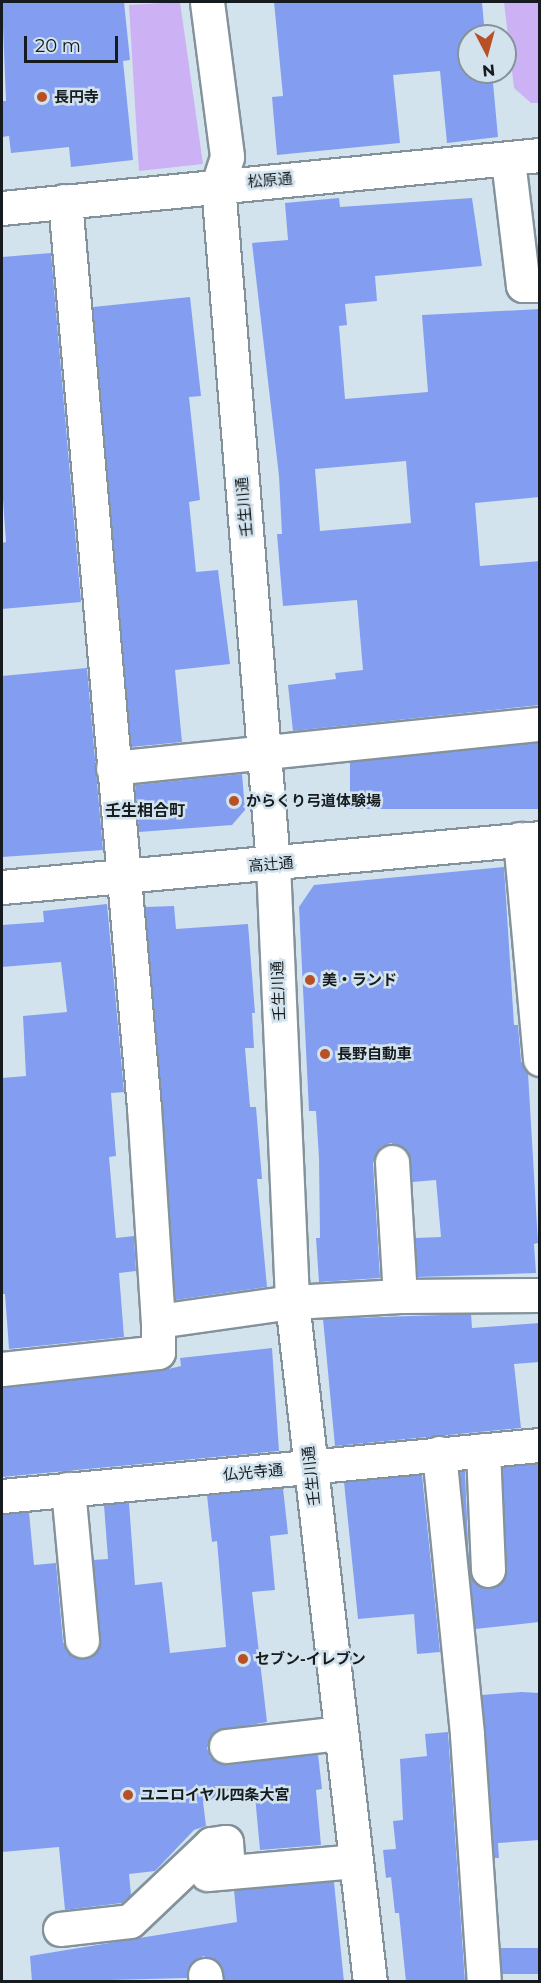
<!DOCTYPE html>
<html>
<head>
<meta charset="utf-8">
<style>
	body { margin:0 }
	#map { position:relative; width:541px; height:1983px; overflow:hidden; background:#d3e3ed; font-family:Montserrat,"Noto Sans JP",sans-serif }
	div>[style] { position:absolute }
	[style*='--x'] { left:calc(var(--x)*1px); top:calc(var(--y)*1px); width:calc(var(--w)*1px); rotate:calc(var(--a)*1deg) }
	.green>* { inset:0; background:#ccb2f4 }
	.building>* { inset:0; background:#839ef1; transform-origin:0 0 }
	.roads { filter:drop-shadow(2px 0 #83929b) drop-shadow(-2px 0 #83929b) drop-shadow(0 2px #83929b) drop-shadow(0 -2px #83929b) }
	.minor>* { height:33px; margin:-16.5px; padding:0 16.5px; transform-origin:16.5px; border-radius:16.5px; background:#fff }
	.dots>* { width:16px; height:16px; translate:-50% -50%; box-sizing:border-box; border:3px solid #d3e3ed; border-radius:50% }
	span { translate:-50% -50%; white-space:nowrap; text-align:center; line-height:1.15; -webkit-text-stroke:5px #d3e3ed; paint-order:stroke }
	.poi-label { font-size:15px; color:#151b1e; font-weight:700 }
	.left { translate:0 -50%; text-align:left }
	.street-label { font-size:15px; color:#151b1e }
	.neighbourhood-label { font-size:16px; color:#151b1e; font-weight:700 }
	.frame { position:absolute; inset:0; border:3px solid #151b1e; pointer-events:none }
	.north { position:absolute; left:457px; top:24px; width:60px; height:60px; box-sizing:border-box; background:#d3e3ed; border:2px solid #87939a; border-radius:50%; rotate:174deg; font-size:16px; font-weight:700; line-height:24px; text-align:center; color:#151b1e }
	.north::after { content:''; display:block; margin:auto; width:21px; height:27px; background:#b75027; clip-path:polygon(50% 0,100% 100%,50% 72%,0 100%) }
	.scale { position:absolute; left:24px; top:36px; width:94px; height:27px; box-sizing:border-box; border:3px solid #151b1e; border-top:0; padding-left:8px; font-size:18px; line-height:21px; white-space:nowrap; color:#151b1e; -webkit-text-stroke:4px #d3e3ed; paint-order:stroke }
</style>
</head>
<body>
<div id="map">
	<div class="green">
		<i style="clip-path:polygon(180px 2px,203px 164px,139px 171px,129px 5px)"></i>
		<i style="clip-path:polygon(504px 2px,539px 2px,539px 103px,531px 103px,514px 88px)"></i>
	</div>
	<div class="building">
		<i style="clip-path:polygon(2px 2px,124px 2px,130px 60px,123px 61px,133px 160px,71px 167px,69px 147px,11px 153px,9px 136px,2px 137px,2px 101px,6px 101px)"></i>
		<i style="clip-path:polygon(274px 2px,482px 2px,485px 36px,469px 36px,469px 72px,492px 72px,498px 137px,447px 143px,440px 71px,393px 75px,400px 143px,277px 155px,272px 97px,283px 96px)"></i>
		<i style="clip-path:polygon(evenodd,339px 198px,340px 207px,472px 198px,482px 266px,375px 276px,377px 301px,345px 304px,347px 325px,339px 326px,345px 399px,428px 392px,422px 315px,540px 309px,540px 497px,475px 503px,480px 566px,540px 561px,540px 705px,293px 731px,288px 685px,336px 679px,335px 673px,363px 670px,357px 600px,283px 606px,277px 534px,282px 534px,279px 476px,252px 243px,288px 240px,285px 203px,339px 198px,406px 461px,411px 523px,320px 531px,315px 469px,406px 461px)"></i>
		<i style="clip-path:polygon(51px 253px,81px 602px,2px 609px,2px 543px,6px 542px,2px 485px,2px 257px)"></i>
		<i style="clip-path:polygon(190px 297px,201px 396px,189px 397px,200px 500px,189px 502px,196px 572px,218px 570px,230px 664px,175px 670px,182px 742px,131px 747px,93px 307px)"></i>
		<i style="clip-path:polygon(87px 668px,103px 850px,2px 857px,2px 676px)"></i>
		<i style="left:540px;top:743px;width:66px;height:190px;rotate:90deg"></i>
		<i style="clip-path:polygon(242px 774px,245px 810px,232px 825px,139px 832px,135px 785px)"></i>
		<i style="clip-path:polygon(504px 867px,514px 1025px,518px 1025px,521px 1061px,528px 1073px,538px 1243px,534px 1244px,536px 1273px,418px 1277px,415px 1238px,441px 1237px,436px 1180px,412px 1182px,408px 1152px,391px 1143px,381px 1147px,373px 1163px,380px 1278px,319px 1282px,316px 1238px,320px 1238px,319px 1158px,316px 1111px,309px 1111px,299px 907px,314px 885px)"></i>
		<i style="clip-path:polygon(107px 904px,124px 1092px,111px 1093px,116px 1156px,109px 1157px,116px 1238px,134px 1236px,136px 1271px,119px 1273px,124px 1337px,9px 1349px,5px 1294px,2px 1294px,2px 1078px,26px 1076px,23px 1016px,67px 1012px,61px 962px,2px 967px,2px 925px,44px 922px,43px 911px)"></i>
		<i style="clip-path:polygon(174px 906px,176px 929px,248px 924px,255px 1013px,252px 1013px,254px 1048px,245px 1048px,250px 1107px,256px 1107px,262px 1179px,257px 1179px,267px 1287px,175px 1300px,145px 907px)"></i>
		<i style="clip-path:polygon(471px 1314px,472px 1328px,540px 1323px,540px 1362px,514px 1364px,521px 1428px,335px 1446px,323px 1319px)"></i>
		<i style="clip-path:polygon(272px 1348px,279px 1451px,2px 1477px,2px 1387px,160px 1371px,181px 1366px,180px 1358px)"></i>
		<i style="clip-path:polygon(540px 1464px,539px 1622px,475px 1629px,470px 1572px,479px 1586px,489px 1589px,498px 1585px,507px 1570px,502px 1467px)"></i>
		<i style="clip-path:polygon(460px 1471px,465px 1471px,469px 1566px)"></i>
		<i style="clip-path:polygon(422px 1475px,440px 1652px,417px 1654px,414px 1614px,358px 1619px,344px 1482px)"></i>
		<i style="clip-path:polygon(283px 1488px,288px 1534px,270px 1536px,275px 1590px,252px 1592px,267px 1722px,215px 1731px,207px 1748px,211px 1758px,228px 1765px,318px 1754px,322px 1789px,316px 1790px,321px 1845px,260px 1850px,255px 1796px,203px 1801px,206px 1826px,194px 1830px,155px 1871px,129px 1874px,131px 1895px,122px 1903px,65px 1910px,59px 1847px,2px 1852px,2px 1514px,29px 1512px,34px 1565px,56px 1563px,63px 1642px,74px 1657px,83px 1659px,93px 1655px,101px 1639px,93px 1560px,108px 1559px,104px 1505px,129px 1503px,135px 1585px,162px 1582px,170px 1653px,226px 1647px,217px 1541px,212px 1542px,207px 1495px)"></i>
		<i style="clip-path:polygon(521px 1692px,540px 1693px,540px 1840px,498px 1843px,499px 1858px,494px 1858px,482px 1695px)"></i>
		<i style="clip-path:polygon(448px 1732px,465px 1982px,406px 1982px,399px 1913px,395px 1913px,391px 1877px,386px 1878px,383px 1850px,396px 1849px,393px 1821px,403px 1820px,400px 1759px,427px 1756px,425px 1734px)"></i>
		<i style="clip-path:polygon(334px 1882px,344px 1982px,224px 1982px,219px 1963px,203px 1956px,188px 1968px,187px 1978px,32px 1982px,30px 1956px,237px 1922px,234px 1890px)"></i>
		<i style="left:540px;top:1948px;width:26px;height:39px;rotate:90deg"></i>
	</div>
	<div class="roads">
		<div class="minor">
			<i style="--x:207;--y:2;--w:156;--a:82.6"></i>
			<i style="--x:227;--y:157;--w:29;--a:108"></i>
			<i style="--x:218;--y:185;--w:681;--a:85.37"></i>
			<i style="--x:273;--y:864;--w:438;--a:87.5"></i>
			<i style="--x:292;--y:1302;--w:684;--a:83.46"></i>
			<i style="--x:508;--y:160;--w:126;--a:83.2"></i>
			<i style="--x:523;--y:285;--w:17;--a:0"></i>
			<i style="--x:65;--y:201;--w:909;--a:85.02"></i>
			<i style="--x:144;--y:1107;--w:214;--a:86.3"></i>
			<i style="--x:2;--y:208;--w:541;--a:-5.63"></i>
			<i style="--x:113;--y:768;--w:429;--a:-5.9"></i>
			<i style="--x:520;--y:839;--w:221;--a:84.8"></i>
			<i style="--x:2;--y:887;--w:540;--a:-5.2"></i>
			<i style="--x:392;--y:1162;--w:134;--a:86.6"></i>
			<i style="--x:2;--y:1369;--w:157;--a:-6.2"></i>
			<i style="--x:158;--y:1352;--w:31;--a:-90"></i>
			<i style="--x:158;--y:1321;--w:135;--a:-8.1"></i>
			<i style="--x:292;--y:1302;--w:108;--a:-3.2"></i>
			<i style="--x:400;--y:1296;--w:140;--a:-0.4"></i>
			<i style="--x:483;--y:1450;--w:120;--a:87.6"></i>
			<i style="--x:439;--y:1453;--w:283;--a:84.3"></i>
			<i style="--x:467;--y:1735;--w:248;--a:86.1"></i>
			<i style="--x:68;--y:1489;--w:152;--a:84.7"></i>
			<i style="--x:2;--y:1496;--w:540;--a:-5.42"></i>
			<i style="--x:226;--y:1746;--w:115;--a:-6.5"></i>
			<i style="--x:207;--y:1874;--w:149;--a:-5"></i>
			<i style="--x:60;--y:1929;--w:70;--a:-6.5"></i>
			<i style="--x:130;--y:1921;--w:112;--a:-43.5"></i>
			<i style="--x:211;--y:1844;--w:15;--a:-8"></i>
			<i style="--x:226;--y:1842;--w:30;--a:86"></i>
			<i style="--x:205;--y:1975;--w:7;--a:82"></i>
		</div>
	</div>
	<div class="dots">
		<i style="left:42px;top:97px;background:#b75027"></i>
		<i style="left:234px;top:801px;background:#b75027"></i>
		<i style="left:310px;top:980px;background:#b75027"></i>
		<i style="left:325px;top:1054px;background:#b75027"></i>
		<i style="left:243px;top:1659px;background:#b75027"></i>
		<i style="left:128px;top:1795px;background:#b75027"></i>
	</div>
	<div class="poi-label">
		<span class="left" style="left:54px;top:97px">長円寺</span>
		<span class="left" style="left:246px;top:801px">からくり弓道体験場</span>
		<span class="left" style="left:322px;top:980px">美・ランド</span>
		<span class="left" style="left:337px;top:1054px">長野自動車</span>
		<span class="left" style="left:255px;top:1659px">セブン-イレブン</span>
		<span class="left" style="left:140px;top:1795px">ユニロイヤル四条大宮</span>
	</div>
	<div class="street-label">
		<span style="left:270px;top:180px;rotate:-5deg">松原通</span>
		<span style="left:244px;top:507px;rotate:-95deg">壬生川通</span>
		<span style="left:271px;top:864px;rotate:-5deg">高辻通</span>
		<span style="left:278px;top:991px;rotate:-92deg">壬生川通</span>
		<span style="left:253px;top:1472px;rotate:-5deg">仏光寺通</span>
		<span style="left:311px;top:1476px;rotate:-96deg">壬生川通</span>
	</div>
	<div class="neighbourhood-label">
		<span style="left:145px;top:811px">壬生相合町</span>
	</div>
	<div class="frame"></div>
	<div class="north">N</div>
	<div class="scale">20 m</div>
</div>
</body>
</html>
